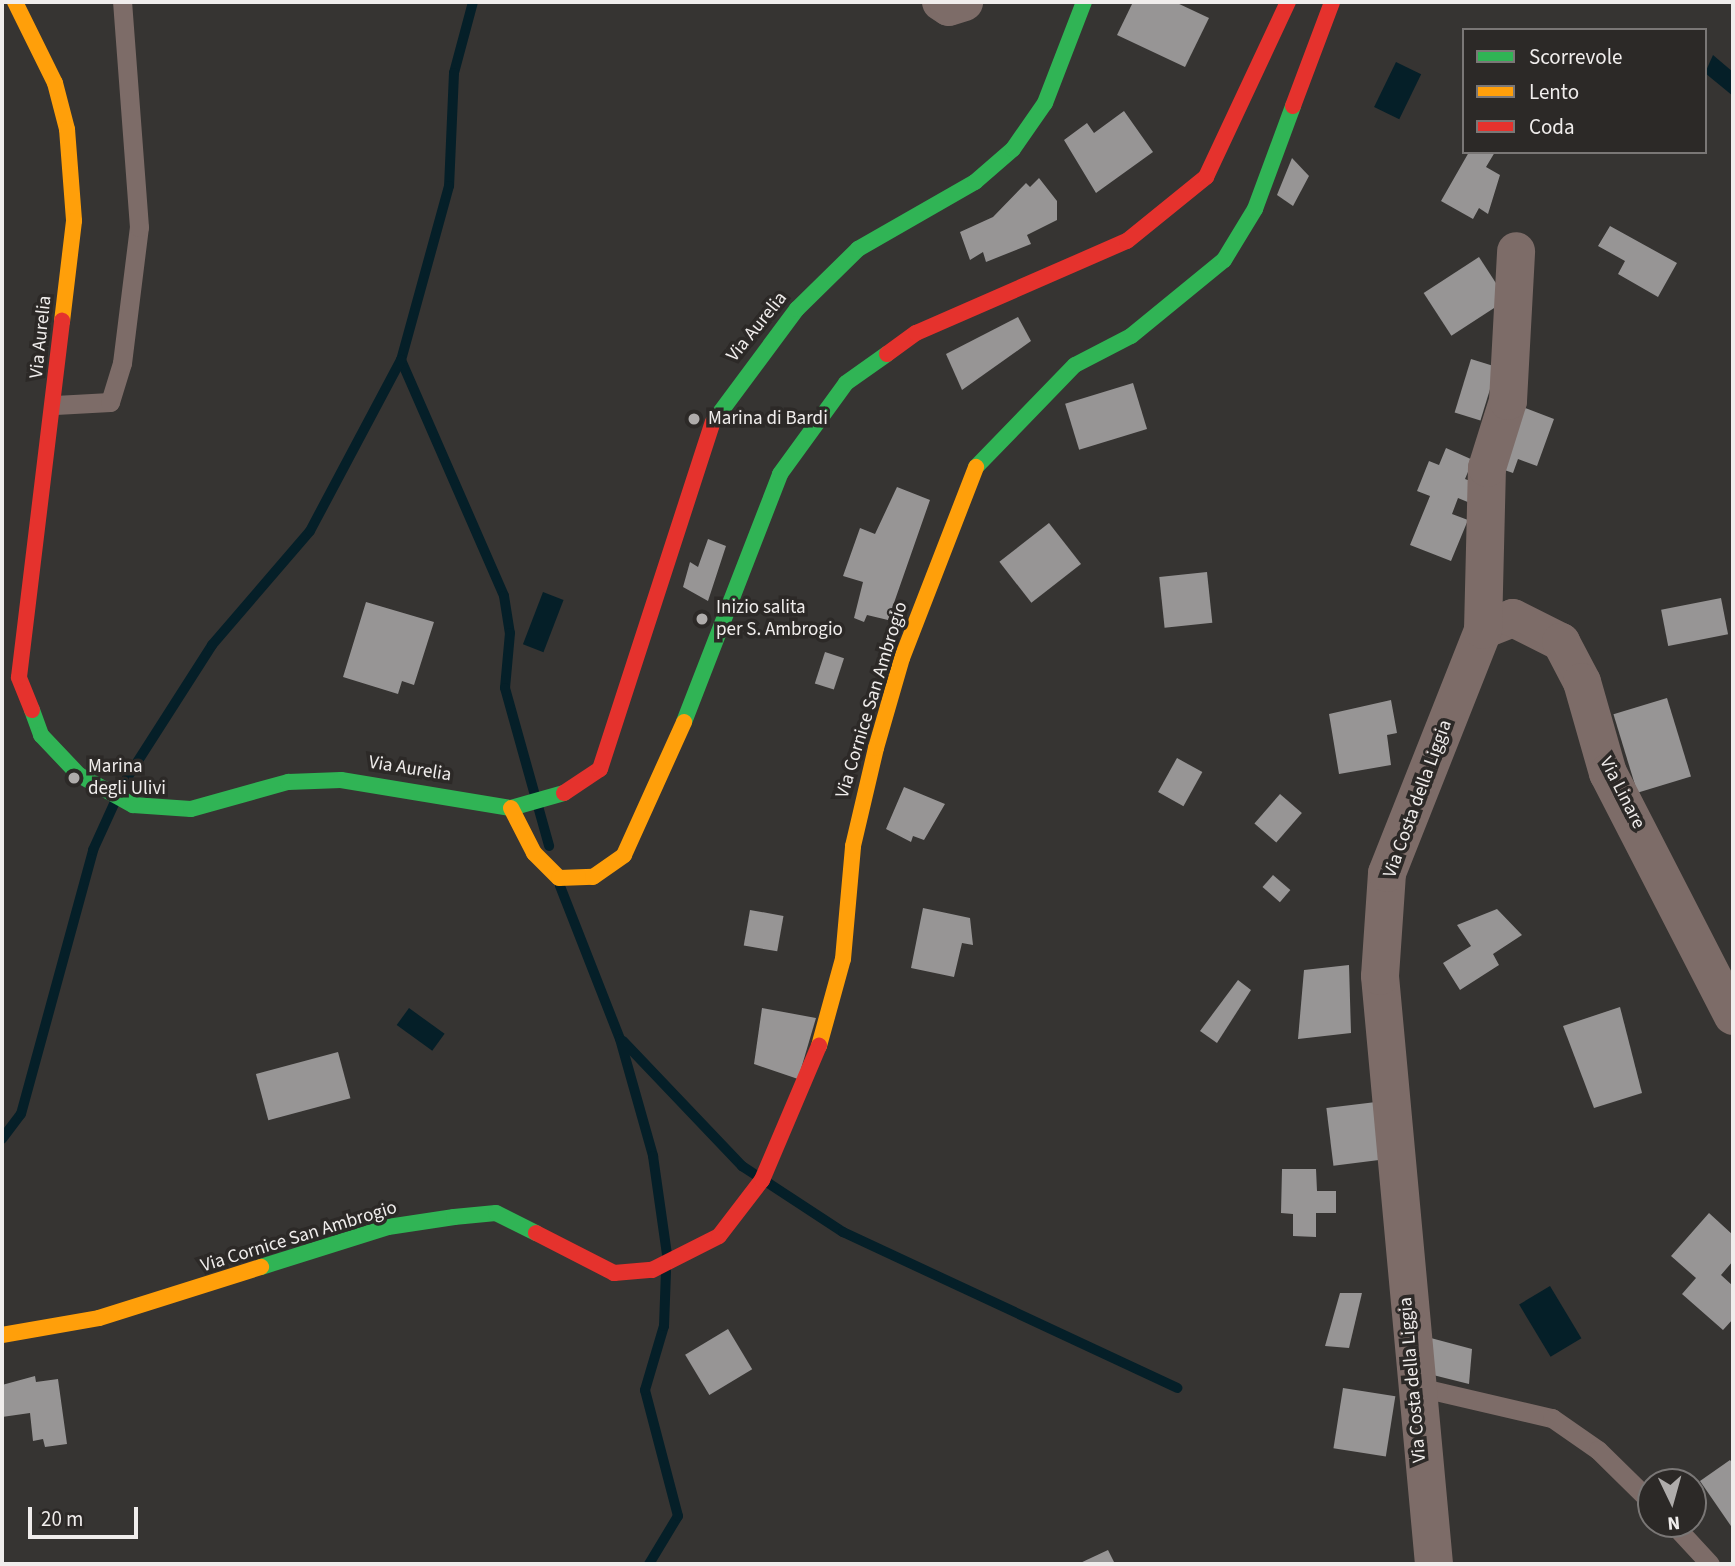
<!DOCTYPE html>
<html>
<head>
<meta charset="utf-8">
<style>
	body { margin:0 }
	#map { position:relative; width:1735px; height:1566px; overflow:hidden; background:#363432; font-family:"Source Sans 3",sans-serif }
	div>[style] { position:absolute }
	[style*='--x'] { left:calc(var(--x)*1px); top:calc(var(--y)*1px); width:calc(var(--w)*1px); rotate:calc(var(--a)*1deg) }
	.water>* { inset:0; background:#051f28; transform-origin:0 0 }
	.stream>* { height:10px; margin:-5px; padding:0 5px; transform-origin:5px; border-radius:5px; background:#051f28 }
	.building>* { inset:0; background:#979595; transform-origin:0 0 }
	.lane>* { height:19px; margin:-9.5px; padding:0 9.5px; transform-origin:9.5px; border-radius:9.5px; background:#7d6c68 }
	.street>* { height:38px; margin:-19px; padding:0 19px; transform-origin:19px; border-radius:19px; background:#7d6c68 }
	.fast>* { height:16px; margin:-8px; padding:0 8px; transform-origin:8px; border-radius:8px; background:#30b455 }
	.slow>* { height:16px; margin:-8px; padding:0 8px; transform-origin:8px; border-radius:8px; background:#ff9f0a }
	.jam>* { height:16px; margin:-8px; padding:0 8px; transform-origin:8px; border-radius:8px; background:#e5322d }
	.dots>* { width:19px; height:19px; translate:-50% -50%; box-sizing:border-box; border:4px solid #2c2927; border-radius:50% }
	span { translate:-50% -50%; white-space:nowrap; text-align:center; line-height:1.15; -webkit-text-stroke:7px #2c2927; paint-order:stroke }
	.street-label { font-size:19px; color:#f0edec }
	.poi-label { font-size:19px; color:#f0edec }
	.left { translate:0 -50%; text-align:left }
	.frame { position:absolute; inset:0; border:4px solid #f0edec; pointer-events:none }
	.legend { position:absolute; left:1462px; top:28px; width:245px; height:126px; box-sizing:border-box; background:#2c2927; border:2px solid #7a7776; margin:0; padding:9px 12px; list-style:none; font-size:21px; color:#f0edec }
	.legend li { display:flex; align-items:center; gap:14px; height:35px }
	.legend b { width:35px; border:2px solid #7a7776 }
	.north { position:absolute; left:1637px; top:1468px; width:70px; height:70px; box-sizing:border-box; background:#2c2927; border:2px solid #7a7776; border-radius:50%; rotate:175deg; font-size:19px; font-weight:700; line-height:28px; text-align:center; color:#f0edec }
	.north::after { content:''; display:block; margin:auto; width:24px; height:32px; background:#afacab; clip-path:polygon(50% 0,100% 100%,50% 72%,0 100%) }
	.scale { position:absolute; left:28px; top:1507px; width:110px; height:32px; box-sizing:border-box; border:4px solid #f0edec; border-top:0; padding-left:9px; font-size:21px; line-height:24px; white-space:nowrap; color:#f0edec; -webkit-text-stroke:5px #2c2927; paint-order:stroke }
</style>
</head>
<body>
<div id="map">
	<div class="water">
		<i style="clip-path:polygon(1713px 55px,1733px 72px,1733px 96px,1705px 73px)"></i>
		<i style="left:1396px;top:62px;width:28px;height:50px;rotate:26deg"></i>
		<i style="left:543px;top:592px;width:22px;height:56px;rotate:21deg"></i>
		<i style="left:409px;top:1008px;width:44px;height:21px;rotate:36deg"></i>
		<i style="left:1550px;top:1286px;width:61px;height:36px;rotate:59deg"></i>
	</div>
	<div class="stream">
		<i style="--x:473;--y:2;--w:73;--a:105"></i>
		<i style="--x:454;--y:73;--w:113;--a:92.5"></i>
		<i style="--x:449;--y:186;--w:180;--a:105.4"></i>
		<i style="--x:401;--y:360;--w:257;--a:66.4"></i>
		<i style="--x:504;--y:596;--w:37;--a:81"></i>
		<i style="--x:510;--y:633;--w:55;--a:95.2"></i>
		<i style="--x:505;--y:688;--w:164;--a:74.4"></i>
		<i style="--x:120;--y:789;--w:171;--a:-57.4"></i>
		<i style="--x:212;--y:645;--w:150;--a:-49.3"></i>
		<i style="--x:310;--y:531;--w:194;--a:-62"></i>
		<i style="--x:560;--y:886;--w:164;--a:68.6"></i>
		<i style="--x:620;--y:1039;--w:122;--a:74.2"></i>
		<i style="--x:653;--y:1156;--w:99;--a:81.9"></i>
		<i style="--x:623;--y:1041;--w:173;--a:46.4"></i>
		<i style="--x:742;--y:1166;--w:121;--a:33.2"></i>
		<i style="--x:843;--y:1232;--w:369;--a:25"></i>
		<i style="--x:2;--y:1139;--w:31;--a:-53"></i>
		<i style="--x:21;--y:1114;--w:274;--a:-74.7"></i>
		<i style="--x:93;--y:850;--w:51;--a:-65.5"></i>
		<i style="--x:649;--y:1564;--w:56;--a:-58.9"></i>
		<i style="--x:678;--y:1516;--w:130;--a:-104.7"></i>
		<i style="--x:645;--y:1390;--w:67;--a:-73.5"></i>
		<i style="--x:664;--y:1326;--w:55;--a:-87.9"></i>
	</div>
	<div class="building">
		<i style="clip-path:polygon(1133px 2px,1175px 2px,1209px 18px,1185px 67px,1117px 35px)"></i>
		<i style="clip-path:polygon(1124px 111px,1153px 152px,1096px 193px,1064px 140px,1087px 123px,1094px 133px)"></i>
		<i style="clip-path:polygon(1469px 152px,1495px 152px,1486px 167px,1500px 175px,1488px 214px,1479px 208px,1473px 219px,1441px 201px)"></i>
		<i style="clip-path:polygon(1292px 158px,1309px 176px,1293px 206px,1277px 195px)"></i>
		<i style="clip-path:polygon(1039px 178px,1057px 201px,1057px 220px,1027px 235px,1031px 244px,986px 262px,983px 252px,970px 260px,960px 232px,993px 217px,1026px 183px,1030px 187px)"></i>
		<i style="clip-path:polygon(1610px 226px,1677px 263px,1658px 297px,1618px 274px,1625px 261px,1598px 246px)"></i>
		<i style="left:1479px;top:257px;width:51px;height:66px;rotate:57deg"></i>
		<i style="clip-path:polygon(1018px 317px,1031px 341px,962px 390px,946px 354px)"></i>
		<i style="left:1471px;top:359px;width:27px;height:56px;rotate:17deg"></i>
		<i style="left:1133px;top:383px;width:48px;height:71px;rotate:73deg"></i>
		<i style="clip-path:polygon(1515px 404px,1554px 419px,1537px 466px,1518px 459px,1513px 473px,1493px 466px)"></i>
		<i style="clip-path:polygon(1446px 448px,1473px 460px,1465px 479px,1478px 484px,1470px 503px,1458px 498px,1452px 514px,1468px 520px,1451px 561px,1410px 545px,1430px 496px,1417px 491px,1429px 461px,1439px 465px)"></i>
		<i style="clip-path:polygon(897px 487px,930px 500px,888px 620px,867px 615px,864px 622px,854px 618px,863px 582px,843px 576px,860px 528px,875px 534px)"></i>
		<i style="left:1049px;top:523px;width:52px;height:63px;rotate:52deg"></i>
		<i style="clip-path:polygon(708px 539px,726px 546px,708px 601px,683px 587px,690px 562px,698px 567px)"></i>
		<i style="left:1207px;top:572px;width:51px;height:48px;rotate:84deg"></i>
		<i style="left:1721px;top:598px;width:37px;height:61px;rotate:79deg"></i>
		<i style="clip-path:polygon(366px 602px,434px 622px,414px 685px,402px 681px,398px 694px,343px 677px)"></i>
		<i style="left:825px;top:652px;width:20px;height:33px;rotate:18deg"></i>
		<i style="left:1667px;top:698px;width:82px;height:56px;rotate:73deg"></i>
		<i style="clip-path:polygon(1391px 700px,1397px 733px,1387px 735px,1391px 765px,1339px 774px,1329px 714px)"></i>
		<i style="left:1177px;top:758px;width:29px;height:39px;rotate:29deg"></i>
		<i style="clip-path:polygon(904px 787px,945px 804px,924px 840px,913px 836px,911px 842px,886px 829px)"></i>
		<i style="left:1280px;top:794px;width:29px;height:39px;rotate:41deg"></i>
		<i style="left:1273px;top:875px;width:23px;height:16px;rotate:41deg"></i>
		<i style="clip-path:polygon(923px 908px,970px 918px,973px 945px,962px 943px,954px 977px,911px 968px)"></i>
		<i style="clip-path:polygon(1497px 909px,1522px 935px,1493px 954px,1499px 965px,1460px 990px,1443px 963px,1471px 946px,1457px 925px)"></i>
		<i style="left:750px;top:910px;width:34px;height:36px;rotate:10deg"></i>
		<i style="clip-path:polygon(1349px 965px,1351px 1033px,1298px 1039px,1304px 970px)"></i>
		<i style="clip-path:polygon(1238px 980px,1251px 990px,1217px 1043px,1200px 1031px)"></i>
		<i style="clip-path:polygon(1620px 1007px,1642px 1093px,1594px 1108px,1563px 1026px)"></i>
		<i style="clip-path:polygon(762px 1008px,816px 1018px,798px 1079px,754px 1064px)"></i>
		<i style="left:338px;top:1052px;width:48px;height:85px;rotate:75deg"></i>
		<i style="left:1376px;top:1102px;width:58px;height:50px;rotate:83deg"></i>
		<i style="clip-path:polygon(1282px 1169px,1316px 1169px,1317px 1191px,1336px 1191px,1336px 1213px,1316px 1213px,1316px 1237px,1293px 1236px,1293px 1214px,1281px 1213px)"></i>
		<i style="clip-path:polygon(1709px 1213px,1733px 1235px,1733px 1261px,1721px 1275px,1733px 1286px,1733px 1319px,1723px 1330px,1682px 1294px,1696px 1278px,1671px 1256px)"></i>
		<i style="clip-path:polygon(1340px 1293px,1362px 1293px,1349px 1348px,1325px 1346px)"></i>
		<i style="left:728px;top:1329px;width:47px;height:50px;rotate:59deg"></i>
		<i style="clip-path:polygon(1427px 1337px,1472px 1349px,1469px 1384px,1429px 1374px)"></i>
		<i style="clip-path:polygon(35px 1376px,36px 1382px,58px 1379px,67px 1444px,45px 1447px,43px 1439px,33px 1441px,30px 1413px,2px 1417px,2px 1385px)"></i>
		<i style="left:1343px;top:1388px;width:53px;height:61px;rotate:9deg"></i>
		<i style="clip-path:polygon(1730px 1460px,1733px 1464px,1733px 1529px,1700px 1481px)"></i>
		<i style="clip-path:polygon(1108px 1550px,1115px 1564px,1078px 1564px)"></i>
	</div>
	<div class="lane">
		<i style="--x:55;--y:405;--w:55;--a:-3.1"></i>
		<i style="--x:110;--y:402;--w:41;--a:-72.9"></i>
		<i style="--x:122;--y:363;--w:137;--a:-82.9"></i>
		<i style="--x:139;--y:227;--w:226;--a:-94.3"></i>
		<i style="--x:1414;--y:1386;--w:142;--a:13.1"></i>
		<i style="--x:1552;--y:1418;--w:56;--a:34.8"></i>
		<i style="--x:1598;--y:1450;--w:74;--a:44.5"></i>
		<i style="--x:1673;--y:1524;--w:54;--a:47.2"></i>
	</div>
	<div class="street">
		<i style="--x:941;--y:2;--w:9;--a:32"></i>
		<i style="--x:949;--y:7;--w:16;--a:-18"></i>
		<i style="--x:1483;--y:630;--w:32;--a:-22"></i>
		<i style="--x:1513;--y:618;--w:54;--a:26.6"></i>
		<i style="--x:1561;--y:642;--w:45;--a:62.3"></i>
		<i style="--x:1582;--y:682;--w:95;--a:74.1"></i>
		<i style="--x:1608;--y:773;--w:273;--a:62.8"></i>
		<i style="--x:1434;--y:1564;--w:590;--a:-95.25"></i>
		<i style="--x:1380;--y:976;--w:103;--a:-86.1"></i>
		<i style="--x:1387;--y:873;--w:261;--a:-68.4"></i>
		<i style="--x:1483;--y:630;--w:162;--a:-88.6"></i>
		<i style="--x:1487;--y:468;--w:70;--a:-72.6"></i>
		<i style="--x:1508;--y:401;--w:150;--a:-86.9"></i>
	</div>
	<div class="fast">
		<i style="--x:713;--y:422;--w:141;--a:-53.4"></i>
		<i style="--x:797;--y:309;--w:86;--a:-44.5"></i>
		<i style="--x:858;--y:249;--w:135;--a:-29.8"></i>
		<i style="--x:975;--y:182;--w:50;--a:-41"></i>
		<i style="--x:1013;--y:149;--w:56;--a:-55.2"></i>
		<i style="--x:1045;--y:103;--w:108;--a:-68.9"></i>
		<i style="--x:976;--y:467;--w:142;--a:-45.9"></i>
		<i style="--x:1075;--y:365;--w:63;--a:-27.4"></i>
		<i style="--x:1131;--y:336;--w:120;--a:-39.3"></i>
		<i style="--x:1224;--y:260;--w:60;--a:-58.7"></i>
		<i style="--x:1255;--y:209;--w:110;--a:-69.7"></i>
		<i style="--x:32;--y:710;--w:27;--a:70"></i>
		<i style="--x:41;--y:735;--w:55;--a:46.5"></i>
		<i style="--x:79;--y:775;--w:62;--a:29.1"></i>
		<i style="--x:133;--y:805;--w:58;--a:3.9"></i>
		<i style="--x:191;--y:809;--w:101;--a:-15.6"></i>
		<i style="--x:288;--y:782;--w:53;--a:-2.2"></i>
		<i style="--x:341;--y:780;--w:172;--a:9.4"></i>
		<i style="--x:511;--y:808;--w:55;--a:-15.8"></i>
		<i style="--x:684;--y:722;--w:266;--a:-68.8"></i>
		<i style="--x:780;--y:474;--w:112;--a:-54"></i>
		<i style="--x:846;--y:383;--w:50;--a:-35.3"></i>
		<i style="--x:261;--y:1267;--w:133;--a:-17.5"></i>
		<i style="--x:388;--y:1227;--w:67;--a:-8.6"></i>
		<i style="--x:454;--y:1217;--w:42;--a:-5.4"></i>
		<i style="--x:496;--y:1213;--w:45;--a:26.6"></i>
	</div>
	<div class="slow">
		<i style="--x:15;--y:2;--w:90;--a:63.7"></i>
		<i style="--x:55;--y:83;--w:48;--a:75.4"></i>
		<i style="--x:67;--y:129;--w:92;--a:85.6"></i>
		<i style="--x:74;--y:221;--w:101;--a:96.8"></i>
		<i style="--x:511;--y:808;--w:51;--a:62.9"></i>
		<i style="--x:534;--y:853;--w:35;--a:45"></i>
		<i style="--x:559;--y:878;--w:34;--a:-2"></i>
		<i style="--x:593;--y:877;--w:38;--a:-35"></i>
		<i style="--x:624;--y:855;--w:146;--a:-65.7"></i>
		<i style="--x:819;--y:1046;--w:90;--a:-74.6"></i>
		<i style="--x:843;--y:959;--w:113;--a:-84.9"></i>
		<i style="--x:853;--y:846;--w:101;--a:-76.8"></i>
		<i style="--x:876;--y:748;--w:94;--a:-73.9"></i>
		<i style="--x:902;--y:658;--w:205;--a:-68.8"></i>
		<i style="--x:2;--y:1335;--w:98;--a:-9.9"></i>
		<i style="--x:99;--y:1318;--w:170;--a:-17.5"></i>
	</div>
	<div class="jam">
		<i style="--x:1293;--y:106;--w:111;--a:-69.4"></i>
		<i style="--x:887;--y:354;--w:36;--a:-36"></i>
		<i style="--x:916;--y:333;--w:230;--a:-23.6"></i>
		<i style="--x:1127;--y:241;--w:102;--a:-39"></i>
		<i style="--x:1206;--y:177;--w:193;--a:-64.9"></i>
		<i style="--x:32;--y:710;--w:35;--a:-112"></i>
		<i style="--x:19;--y:677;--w:359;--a:-83.1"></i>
		<i style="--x:564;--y:793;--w:43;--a:-33.7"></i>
		<i style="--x:600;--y:769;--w:365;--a:-72"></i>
		<i style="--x:536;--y:1233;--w:88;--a:27.1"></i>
		<i style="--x:614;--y:1273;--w:38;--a:-5"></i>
		<i style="--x:652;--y:1270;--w:75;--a:-26.9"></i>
		<i style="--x:719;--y:1236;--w:71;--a:-52.5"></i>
		<i style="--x:762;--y:1180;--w:146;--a:-67"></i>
	</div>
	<div class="dots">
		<i style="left:694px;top:419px;background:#afacab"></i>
		<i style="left:702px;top:619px;background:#afacab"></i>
		<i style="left:74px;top:778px;background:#afacab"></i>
	</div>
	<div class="street-label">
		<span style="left:757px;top:327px;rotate:-51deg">Via Aurelia</span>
		<span style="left:41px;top:337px;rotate:-84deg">Via Aurelia</span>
		<span style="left:872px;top:700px;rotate:-73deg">Via Cornice San Ambrogio</span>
		<span style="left:410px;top:769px;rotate:9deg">Via Aurelia</span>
		<span style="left:1622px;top:793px;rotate:63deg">Via Linare</span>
		<span style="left:1418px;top:799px;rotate:-70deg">Via Costa della Liggia</span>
		<span style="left:299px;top:1237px;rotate:-17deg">Via Cornice San Ambrogio</span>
		<span style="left:1413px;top:1380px;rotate:-95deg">Via Costa della Liggia</span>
	</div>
	<div class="poi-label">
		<span class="left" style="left:708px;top:419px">Marina di Bardi</span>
		<span class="left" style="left:716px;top:619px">Inizio salita<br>per S. Ambrogio</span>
		<span class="left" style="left:88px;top:778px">Marina<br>degli Ulivi</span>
	</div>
	<div class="frame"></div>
	<ul class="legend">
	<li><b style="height:9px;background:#30b455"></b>Scorrevole</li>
	<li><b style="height:9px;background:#ff9f0a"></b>Lento</li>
	<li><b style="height:9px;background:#e5322d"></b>Coda</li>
	</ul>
	<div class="north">N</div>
	<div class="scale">20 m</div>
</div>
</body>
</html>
